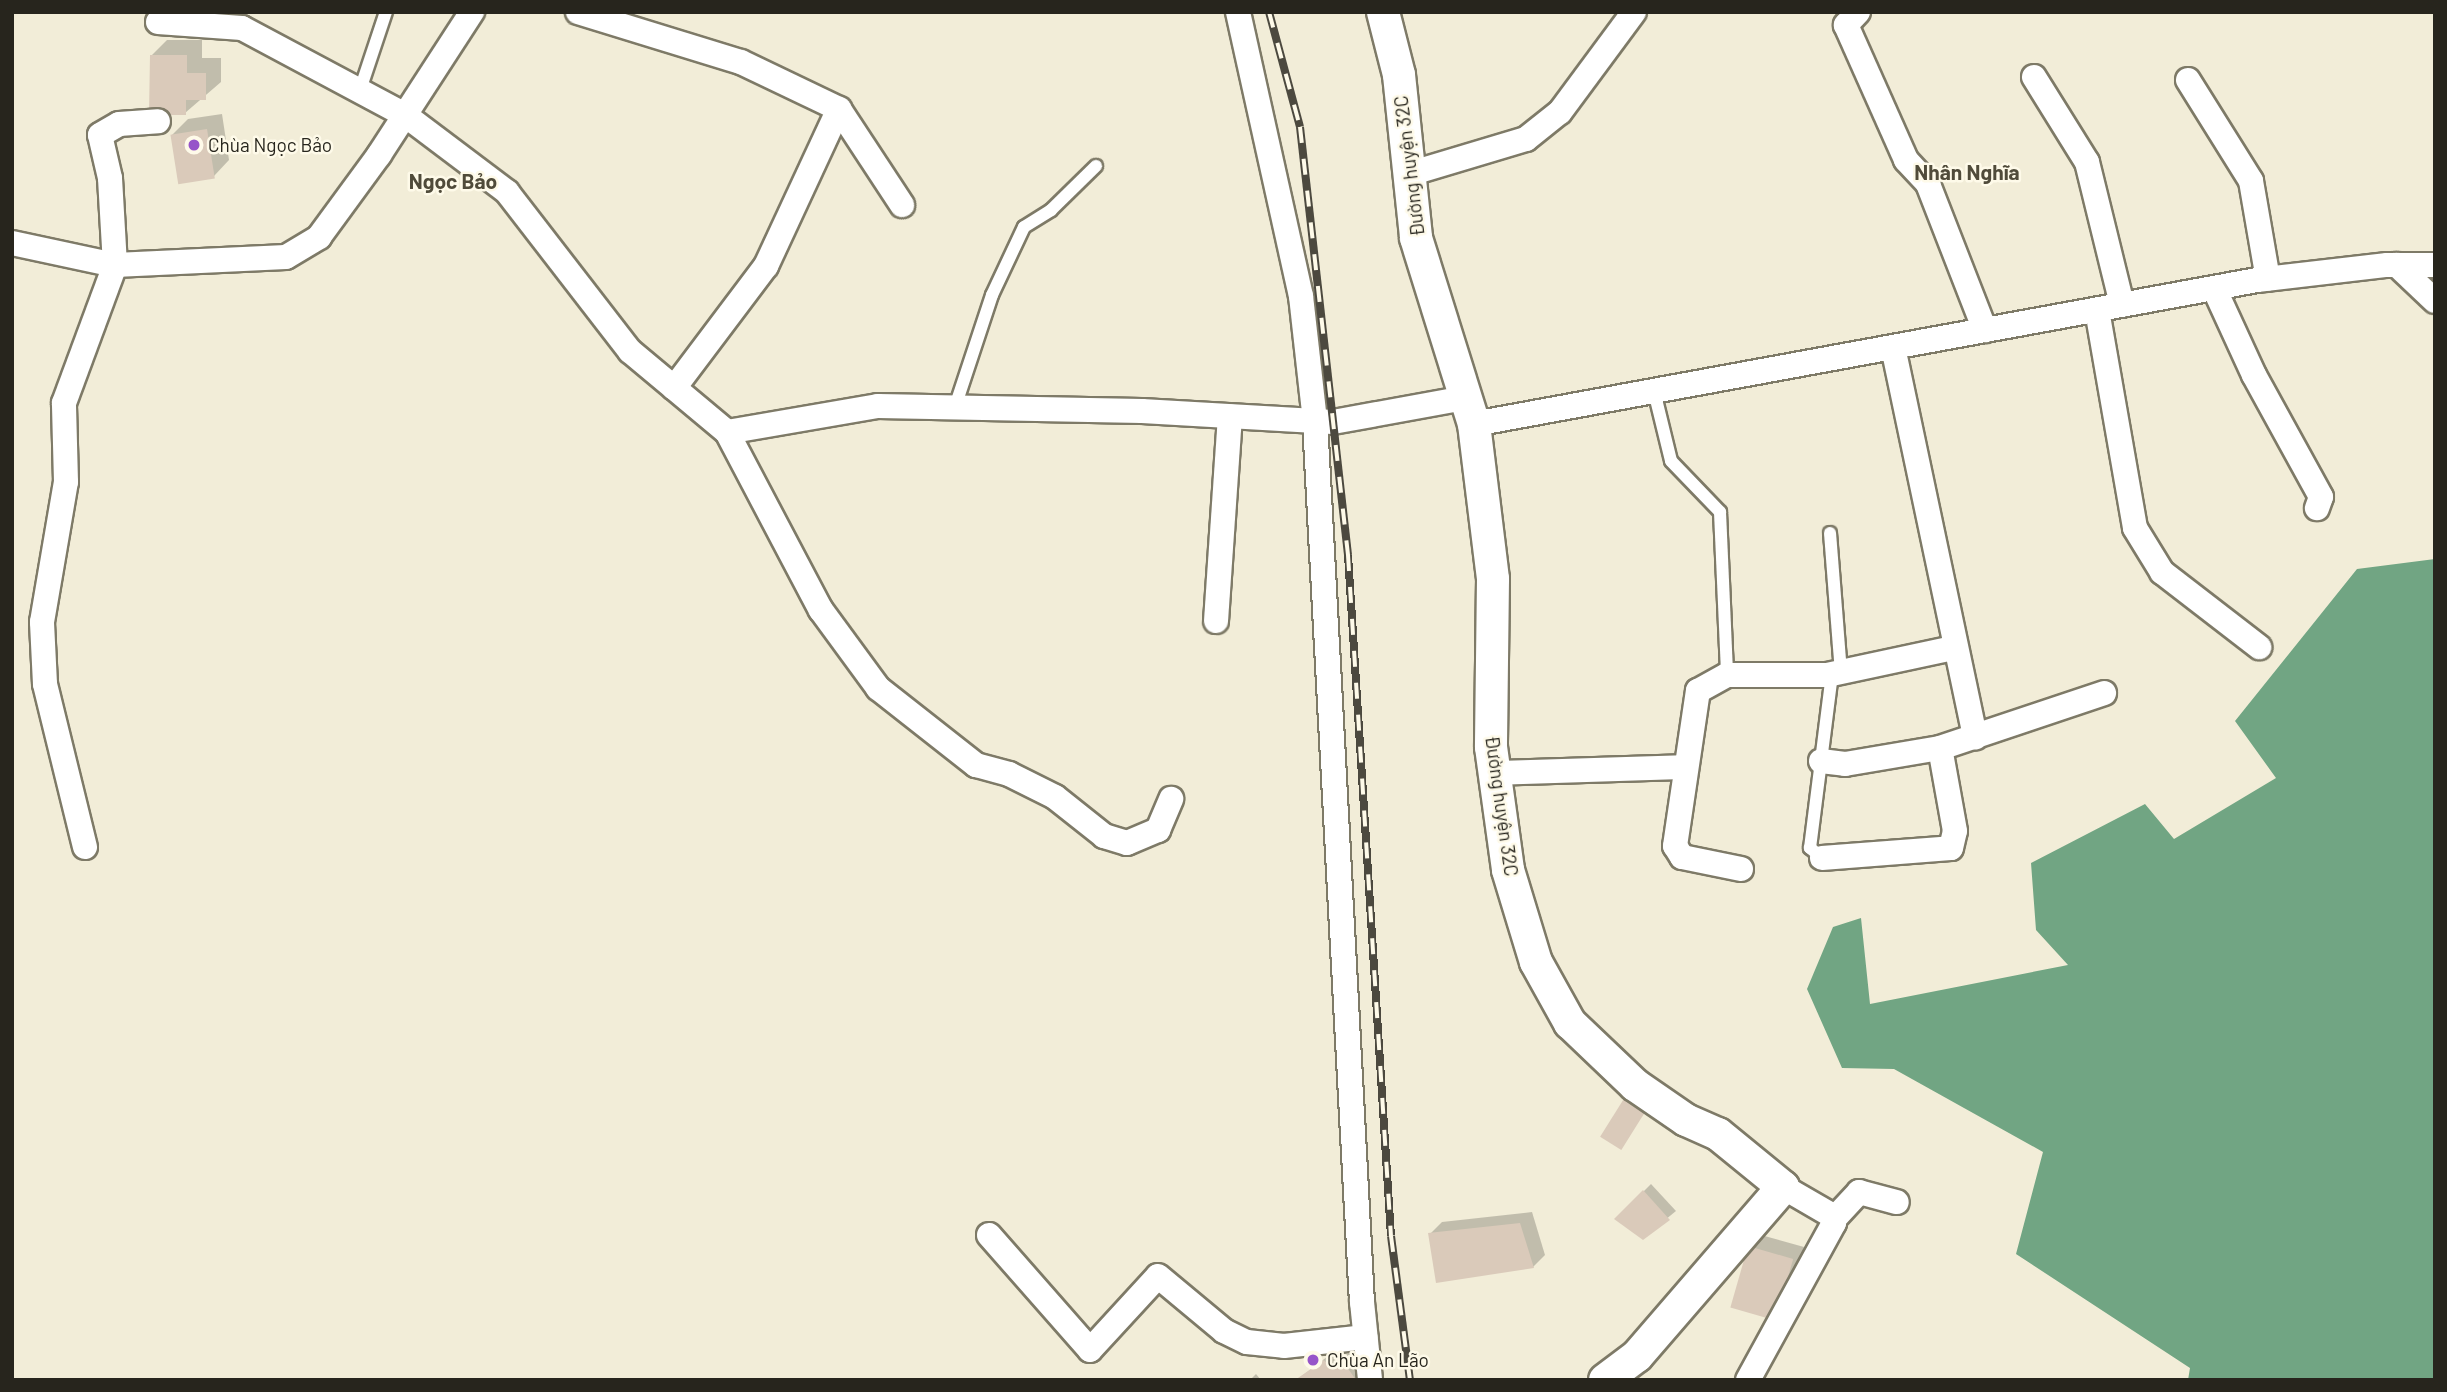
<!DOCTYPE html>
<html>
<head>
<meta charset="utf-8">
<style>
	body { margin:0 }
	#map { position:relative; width:2447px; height:1392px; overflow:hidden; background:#f2edd8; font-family:Barlow,sans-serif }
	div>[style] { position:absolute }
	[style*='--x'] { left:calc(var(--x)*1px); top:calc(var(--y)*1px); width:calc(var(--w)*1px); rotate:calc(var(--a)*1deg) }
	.water>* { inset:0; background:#71a583 }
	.shadow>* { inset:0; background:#0003 }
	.building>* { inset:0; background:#dacaba; transform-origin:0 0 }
	.roads { filter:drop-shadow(2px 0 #7e7a67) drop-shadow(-2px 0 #7e7a67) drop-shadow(0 2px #7e7a67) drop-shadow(0 -2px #7e7a67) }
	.service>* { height:12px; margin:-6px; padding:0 6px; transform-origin:6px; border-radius:6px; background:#fff }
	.minor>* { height:24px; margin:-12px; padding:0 12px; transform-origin:12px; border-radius:12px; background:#fff }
	.tertiary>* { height:32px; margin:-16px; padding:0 16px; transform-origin:16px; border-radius:16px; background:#fff }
	.rail>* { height:8px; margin-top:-4px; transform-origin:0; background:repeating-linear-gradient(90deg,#fefae9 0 16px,#4c493f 0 32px); box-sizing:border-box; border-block:2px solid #4c493f }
	.dots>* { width:19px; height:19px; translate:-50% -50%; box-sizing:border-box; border:4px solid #fefae9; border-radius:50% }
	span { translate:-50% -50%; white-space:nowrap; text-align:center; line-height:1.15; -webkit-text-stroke:5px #fefae9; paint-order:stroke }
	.poi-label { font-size:19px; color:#27251d }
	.left { translate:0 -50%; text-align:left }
	.street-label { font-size:19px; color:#27251d }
	.neighbourhood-label { font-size:21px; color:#504b3a; font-weight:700 }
	.frame { position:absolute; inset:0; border:14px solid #27251d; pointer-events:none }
</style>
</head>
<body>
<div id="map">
	<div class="water">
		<i style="clip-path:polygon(2435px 559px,2435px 1380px,2188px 1380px,2190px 1368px,2016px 1254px,2043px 1152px,1894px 1069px,1842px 1068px,1807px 989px,1833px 927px,1861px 918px,1870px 1004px,2068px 965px,2036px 930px,2031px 863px,2145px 804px,2174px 839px,2276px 778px,2235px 721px,2357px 569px)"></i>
	</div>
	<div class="shadow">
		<i style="clip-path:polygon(167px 40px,202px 40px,202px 58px,221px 58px,221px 82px,185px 113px,151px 56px)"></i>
		<i style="clip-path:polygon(222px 114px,229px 160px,214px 176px,172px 135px,188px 119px)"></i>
		<i style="clip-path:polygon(1651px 1184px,1676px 1211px,1643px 1238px,1616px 1219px)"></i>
		<i style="clip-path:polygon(1532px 1212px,1545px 1255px,1533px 1267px,1430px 1234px,1442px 1222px)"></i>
		<i style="clip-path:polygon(1761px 1235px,1804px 1247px,1790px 1306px,1749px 1247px)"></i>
		<i style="clip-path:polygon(1354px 1349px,1375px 1380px,1298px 1379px,1336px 1350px,1342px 1358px)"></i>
		<i style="clip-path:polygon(1256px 1374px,1261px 1380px,1250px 1380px)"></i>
	</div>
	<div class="building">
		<i style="clip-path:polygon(150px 55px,187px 55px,187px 73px,206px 73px,206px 100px,186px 100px,186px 115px,149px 115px)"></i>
		<i style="left:207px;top:129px;width:50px;height:37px;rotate:81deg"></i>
		<i style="left:1625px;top:1097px;width:25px;height:47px;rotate:32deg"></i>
		<i style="clip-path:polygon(1643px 1190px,1670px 1220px,1643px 1240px,1614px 1219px)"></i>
		<i style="clip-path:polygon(1520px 1223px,1534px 1268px,1436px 1283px,1428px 1233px)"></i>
		<i style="left:1748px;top:1246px;width:47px;height:64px;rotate:16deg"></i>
		<i style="clip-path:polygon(1324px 1360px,1330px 1368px,1342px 1360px,1356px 1380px,1295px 1380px)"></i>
	</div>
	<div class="roads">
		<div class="service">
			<i style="--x:360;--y:90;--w:82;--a:-71.6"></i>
			<i style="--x:1654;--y:391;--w:72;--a:76.3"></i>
			<i style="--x:1671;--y:461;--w:71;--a:46.1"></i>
			<i style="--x:1720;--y:512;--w:163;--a:87.5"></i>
			<i style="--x:955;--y:407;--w:118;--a:-71.7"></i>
			<i style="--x:992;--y:295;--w:75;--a:-64.8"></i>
			<i style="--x:1024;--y:227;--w:32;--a:-32"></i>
			<i style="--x:1051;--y:210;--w:63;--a:-44.4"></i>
			<i style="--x:1830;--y:533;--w:139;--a:85.5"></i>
			<i style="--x:1822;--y:858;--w:16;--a:-140"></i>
			<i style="--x:1810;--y:848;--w:175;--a:-82.8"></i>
		</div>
		<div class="minor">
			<i style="--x:578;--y:12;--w:170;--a:17.1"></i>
			<i style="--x:741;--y:62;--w:109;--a:25.6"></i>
			<i style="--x:839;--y:109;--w:115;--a:56.7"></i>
			<i style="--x:1238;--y:12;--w:291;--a:77.5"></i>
			<i style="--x:1301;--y:296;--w:126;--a:83.6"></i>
			<i style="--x:1315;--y:421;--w:882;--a:86.95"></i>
			<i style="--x:1362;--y:1302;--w:78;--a:84.1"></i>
			<i style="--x:1858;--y:12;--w:18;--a:133"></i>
			<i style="--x:1846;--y:25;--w:148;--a:66"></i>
			<i style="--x:1906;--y:160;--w:33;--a:47"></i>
			<i style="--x:1928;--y:184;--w:157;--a:68.7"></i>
			<i style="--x:158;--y:22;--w:84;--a:4.1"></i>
			<i style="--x:242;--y:28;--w:185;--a:28.1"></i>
			<i style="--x:405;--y:115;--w:128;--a:37"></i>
			<i style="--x:507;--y:192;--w:201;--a:52.3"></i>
			<i style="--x:630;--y:351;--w:126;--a:39.9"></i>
			<i style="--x:727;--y:432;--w:201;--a:62.2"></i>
			<i style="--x:821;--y:610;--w:97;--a:53.8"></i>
			<i style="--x:878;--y:688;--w:125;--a:38.2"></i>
			<i style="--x:976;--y:765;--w:34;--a:15"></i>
			<i style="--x:1009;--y:774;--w:51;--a:26.6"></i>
			<i style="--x:1055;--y:797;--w:63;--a:38.5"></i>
			<i style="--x:1104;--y:836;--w:24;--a:17"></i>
			<i style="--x:1127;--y:843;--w:34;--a:-23"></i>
			<i style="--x:1158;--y:830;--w:34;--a:-67"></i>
			<i style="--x:2034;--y:77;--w:100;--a:58.1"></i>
			<i style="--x:2087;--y:162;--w:147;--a:76.2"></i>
			<i style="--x:2188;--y:80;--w:119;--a:58"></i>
			<i style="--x:2251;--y:181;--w:99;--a:80.2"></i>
			<i style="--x:1409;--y:174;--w:122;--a:-16.7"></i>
			<i style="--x:1526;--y:139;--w:43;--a:-38.5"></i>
			<i style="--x:1560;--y:112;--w:124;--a:-53.5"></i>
			<i style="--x:12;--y:243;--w:105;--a:12.1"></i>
			<i style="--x:115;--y:265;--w:87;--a:-93.3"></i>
			<i style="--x:110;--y:178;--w:44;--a:-103.1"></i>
			<i style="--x:100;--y:135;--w:22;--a:-30"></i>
			<i style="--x:119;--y:124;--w:39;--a:-4"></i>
			<i style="--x:2397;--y:265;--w:52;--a:43.5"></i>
			<i style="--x:2214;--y:288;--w:96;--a:65.3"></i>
			<i style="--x:2254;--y:375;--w:139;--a:61.2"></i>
			<i style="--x:2321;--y:497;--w:12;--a:110"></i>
			<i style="--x:2097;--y:310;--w:221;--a:80.1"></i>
			<i style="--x:2135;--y:528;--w:52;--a:58.5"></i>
			<i style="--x:2162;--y:572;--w:123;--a:37.7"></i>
			<i style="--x:1893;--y:347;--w:399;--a:78.1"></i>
			<i style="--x:674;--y:388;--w:153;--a:-53"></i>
			<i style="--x:766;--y:266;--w:173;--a:-65.1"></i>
			<i style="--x:1474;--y:424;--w:796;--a:-10.42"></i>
			<i style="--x:2257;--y:280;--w:131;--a:-6.6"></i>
			<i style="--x:2387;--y:265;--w:48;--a:0"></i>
			<i style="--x:727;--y:432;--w:153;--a:-9.8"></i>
			<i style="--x:878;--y:406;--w:264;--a:1.1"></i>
			<i style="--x:1142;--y:411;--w:191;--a:3.3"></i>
			<i style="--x:1333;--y:422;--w:134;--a:-10.3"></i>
			<i style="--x:1216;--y:621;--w:205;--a:-86.1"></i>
			<i style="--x:1821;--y:761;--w:24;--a:7"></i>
			<i style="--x:1845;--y:764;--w:96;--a:-9.6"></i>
			<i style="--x:1940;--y:748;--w:173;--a:-18.5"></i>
			<i style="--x:1495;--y:773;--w:191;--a:-1.8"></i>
			<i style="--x:85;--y:847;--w:168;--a:-103.8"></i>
			<i style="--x:45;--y:684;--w:62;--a:-92.8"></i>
			<i style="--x:42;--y:622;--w:142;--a:-80.3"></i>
			<i style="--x:66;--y:482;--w:79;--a:-91.5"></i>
			<i style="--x:64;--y:403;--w:147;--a:-69.7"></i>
			<i style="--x:115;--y:265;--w:171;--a:-2.7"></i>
			<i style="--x:286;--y:257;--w:39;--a:-31"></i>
			<i style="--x:319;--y:237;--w:102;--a:-53.8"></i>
			<i style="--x:379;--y:155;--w:171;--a:-57"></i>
			<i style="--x:1822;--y:858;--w:129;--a:-4.4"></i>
			<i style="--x:1951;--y:848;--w:17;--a:-77"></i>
			<i style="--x:1955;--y:831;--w:84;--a:-100.2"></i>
			<i style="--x:1741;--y:869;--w:60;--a:-168.5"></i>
			<i style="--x:1682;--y:857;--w:13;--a:-122"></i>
			<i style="--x:1675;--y:846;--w:157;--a:-81.6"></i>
			<i style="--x:1698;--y:691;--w:33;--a:-29"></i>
			<i style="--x:1727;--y:675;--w:100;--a:0"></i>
			<i style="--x:1827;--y:675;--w:129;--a:-12.1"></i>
			<i style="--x:1834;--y:1219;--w:37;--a:-47"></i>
			<i style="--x:1859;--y:1192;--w:39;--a:15"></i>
			<i style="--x:989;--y:1235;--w:153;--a:48.7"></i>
			<i style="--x:1090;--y:1350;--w:100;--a:-47.4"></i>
			<i style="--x:1158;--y:1276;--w:86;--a:39.8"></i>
			<i style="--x:1224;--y:1331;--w:25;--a:26"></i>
			<i style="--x:1247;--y:1342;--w:37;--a:6"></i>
			<i style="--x:1284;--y:1346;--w:82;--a:-6.3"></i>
			<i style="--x:1748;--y:1380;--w:179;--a:-61.3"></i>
			<i style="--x:1834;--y:1223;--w:7;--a:-98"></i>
			<i style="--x:1833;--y:1216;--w:58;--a:-149.9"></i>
		</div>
		<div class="tertiary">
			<i style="--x:1383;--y:12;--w:65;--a:75.7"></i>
			<i style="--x:1399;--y:75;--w:164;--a:84"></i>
			<i style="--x:1416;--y:238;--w:195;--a:72.7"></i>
			<i style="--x:1474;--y:424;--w:156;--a:83"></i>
			<i style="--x:1493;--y:579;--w:168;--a:90.7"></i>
			<i style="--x:1491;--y:747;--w:124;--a:82.1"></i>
			<i style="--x:1508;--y:870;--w:96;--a:73.1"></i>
			<i style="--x:1536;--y:962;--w:70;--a:60.9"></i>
			<i style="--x:1570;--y:1023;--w:90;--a:43.6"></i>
			<i style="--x:1635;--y:1085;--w:62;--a:34.5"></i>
			<i style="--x:1686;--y:1120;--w:35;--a:24"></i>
			<i style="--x:1718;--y:1134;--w:84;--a:39.2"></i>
			<i style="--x:1783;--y:1187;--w:223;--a:130.8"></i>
			<i style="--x:1637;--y:1356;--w:40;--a:143"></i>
		</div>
	</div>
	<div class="rail">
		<i style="--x:1269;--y:12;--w:119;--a:74.9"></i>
		<i style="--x:1300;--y:127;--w:431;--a:83.6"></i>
		<i style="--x:1348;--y:555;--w:682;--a:86.39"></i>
		<i style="--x:1391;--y:1236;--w:145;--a:82.5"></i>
	</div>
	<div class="dots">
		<i style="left:194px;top:145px;background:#9654c9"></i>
		<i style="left:1313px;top:1360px;background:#9654c9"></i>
	</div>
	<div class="poi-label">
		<span class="left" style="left:208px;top:145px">Chùa Ngọc Bảo</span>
		<span class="left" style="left:1327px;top:1360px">Chùa An Lão</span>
	</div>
	<div class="street-label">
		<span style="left:1409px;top:166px;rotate:-97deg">Đường huyện 32C</span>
		<span style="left:1502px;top:806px;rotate:82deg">Đường huyện 32C</span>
	</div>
	<div class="neighbourhood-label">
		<span style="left:1967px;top:172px">Nhân Nghĩa</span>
		<span style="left:453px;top:181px">Ngọc Bảo</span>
	</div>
	<div class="frame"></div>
</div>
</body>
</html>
